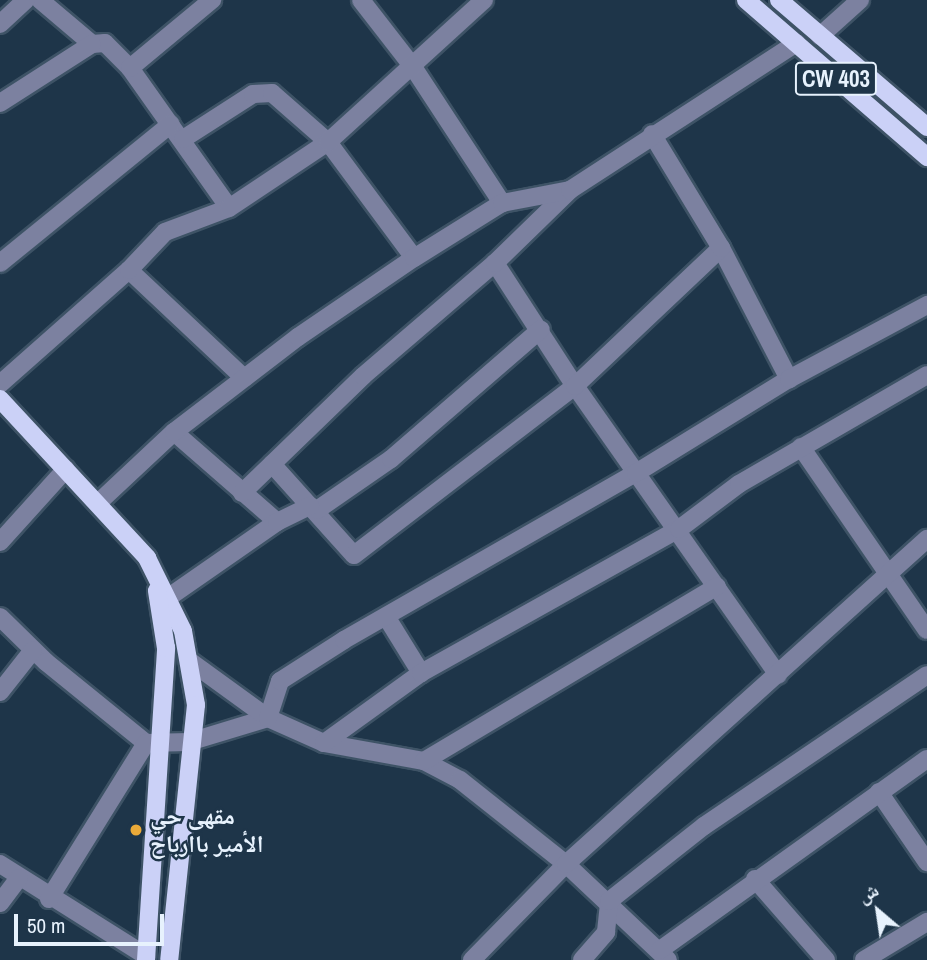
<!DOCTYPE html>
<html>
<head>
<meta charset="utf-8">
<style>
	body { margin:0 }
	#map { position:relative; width:927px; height:960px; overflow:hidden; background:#1e3549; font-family:"Archivo Narrow","Noto Naskh Arabic",sans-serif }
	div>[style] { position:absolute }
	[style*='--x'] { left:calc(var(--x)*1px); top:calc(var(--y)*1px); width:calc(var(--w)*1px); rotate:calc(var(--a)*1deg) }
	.roads { filter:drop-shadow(2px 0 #3e5366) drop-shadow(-2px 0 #3e5366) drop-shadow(0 2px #3e5366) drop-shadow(0 -2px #3e5366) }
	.minor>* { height:18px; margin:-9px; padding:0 9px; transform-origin:9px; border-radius:9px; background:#7c81a0 }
	.major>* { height:18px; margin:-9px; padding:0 9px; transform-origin:9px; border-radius:9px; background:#cbd1f7 }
	.dots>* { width:19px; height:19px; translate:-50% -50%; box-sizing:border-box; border:4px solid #1e3549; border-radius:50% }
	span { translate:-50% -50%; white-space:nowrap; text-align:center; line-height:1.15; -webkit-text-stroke:5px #1e3549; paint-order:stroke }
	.shield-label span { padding:2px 5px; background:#1e3549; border:2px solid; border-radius:5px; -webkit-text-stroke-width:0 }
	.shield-label { font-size:23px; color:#e7f2fd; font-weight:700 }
	.poi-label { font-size:24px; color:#e7f2fd; font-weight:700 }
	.left { translate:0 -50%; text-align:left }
	.north { position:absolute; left:843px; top:876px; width:70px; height:70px; -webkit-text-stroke:5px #1e3549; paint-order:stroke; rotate:331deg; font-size:19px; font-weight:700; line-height:28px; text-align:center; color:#e7f2fd }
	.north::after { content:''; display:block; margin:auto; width:24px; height:32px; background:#e7f2fd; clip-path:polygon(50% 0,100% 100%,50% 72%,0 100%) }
	.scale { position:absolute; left:14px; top:914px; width:150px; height:32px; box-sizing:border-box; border:4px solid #e7f2fd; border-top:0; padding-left:9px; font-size:21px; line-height:24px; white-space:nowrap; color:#e7f2fd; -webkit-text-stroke:5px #1e3549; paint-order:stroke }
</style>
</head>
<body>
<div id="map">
	<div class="roads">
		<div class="minor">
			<i style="--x:40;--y:0;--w:68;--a:40.2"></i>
			<i style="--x:92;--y:44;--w:13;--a:-4"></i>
			<i style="--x:105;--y:43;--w:35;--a:45"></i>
			<i style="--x:130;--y:68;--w:171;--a:54.7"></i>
			<i style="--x:361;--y:0;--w:85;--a:52.2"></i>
			<i style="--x:413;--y:67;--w:163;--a:56.8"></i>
			<i style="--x:0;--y:24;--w:35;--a:-43"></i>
			<i style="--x:820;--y:36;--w:54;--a:-42"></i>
			<i style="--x:130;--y:68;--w:107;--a:-39.7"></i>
			<i style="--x:0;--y:103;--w:109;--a:-32.7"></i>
			<i style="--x:183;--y:139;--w:83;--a:-32.7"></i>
			<i style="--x:253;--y:94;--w:19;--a:-3"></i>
			<i style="--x:272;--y:93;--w:74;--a:41.2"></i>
			<i style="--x:328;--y:142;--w:144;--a:53.4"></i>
			<i style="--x:721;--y:248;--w:148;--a:62.6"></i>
			<i style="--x:0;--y:263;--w:220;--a:-39.1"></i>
			<i style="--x:495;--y:263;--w:147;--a:57"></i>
			<i style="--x:575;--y:386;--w:353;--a:54.9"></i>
			<i style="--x:129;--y:270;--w:158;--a:43.2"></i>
			<i style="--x:0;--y:384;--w:172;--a:-41.5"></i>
			<i style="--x:129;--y:270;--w:52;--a:-46.5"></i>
			<i style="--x:165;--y:232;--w:68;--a:-20.6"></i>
			<i style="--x:229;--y:208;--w:119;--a:-33.7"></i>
			<i style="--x:328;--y:142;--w:211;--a:-42.3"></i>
			<i style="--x:174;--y:432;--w:137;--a:41.1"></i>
			<i style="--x:801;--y:447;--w:222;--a:55.5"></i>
			<i style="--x:272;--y:464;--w:122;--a:48"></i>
			<i style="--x:354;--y:555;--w:278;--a:-37.4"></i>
			<i style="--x:575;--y:386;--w:201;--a:-43.4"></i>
			<i style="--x:721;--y:248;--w:133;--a:-121.2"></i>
			<i style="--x:242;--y:493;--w:168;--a:-44"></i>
			<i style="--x:363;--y:376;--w:174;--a:-40.6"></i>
			<i style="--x:495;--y:263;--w:105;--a:-44.2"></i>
			<i style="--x:98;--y:503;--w:104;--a:-43.1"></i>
			<i style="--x:174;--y:432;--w:156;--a:-37.5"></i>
			<i style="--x:298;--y:337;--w:140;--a:-34.3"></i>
			<i style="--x:414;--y:258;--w:104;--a:-32"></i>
			<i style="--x:502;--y:203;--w:69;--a:-10.8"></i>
			<i style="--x:570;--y:190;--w:270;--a:-33"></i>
			<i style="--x:317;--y:510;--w:90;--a:-34.6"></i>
			<i style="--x:391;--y:459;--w:198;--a:-40.9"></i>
			<i style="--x:0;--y:542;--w:98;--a:-47.9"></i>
			<i style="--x:169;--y:597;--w:131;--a:-34.8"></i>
			<i style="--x:277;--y:522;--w:37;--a:-26"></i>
			<i style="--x:0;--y:617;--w:64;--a:44.4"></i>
			<i style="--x:46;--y:662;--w:129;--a:39"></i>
			<i style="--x:146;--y:743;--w:43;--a:-1.3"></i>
			<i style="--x:189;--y:742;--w:83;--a:-16.9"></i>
			<i style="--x:387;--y:618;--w:65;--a:58.3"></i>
			<i style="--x:191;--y:662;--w:95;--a:36"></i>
			<i style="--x:268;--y:718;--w:61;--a:24.1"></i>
			<i style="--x:324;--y:743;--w:102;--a:10.2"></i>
			<i style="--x:424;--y:761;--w:41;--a:27.8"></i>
			<i style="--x:460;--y:780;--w:135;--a:38.4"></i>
			<i style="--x:566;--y:864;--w:140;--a:43.3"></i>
			<i style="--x:0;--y:692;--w:53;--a:-51.8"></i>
			<i style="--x:268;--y:718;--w:39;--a:-72"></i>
			<i style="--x:280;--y:681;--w:76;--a:-32.6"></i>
			<i style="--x:344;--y:640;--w:336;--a:-29.8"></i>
			<i style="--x:636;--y:473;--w:180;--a:-31.6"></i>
			<i style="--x:789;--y:379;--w:157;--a:-28.2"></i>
			<i style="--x:324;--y:743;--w:120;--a:-35.8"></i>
			<i style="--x:421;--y:673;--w:295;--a:-29.2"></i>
			<i style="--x:679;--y:529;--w:75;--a:-36.9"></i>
			<i style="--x:739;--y:484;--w:217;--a:-30.1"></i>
			<i style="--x:424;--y:761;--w:341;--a:-30.8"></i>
			<i style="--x:879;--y:792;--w:85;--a:55.6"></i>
			<i style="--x:0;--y:864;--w:173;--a:32.2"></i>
			<i style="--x:755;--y:879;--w:108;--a:48.8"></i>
			<i style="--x:49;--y:899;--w:184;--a:-58.1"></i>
			<i style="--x:0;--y:903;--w:31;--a:-53"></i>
			<i style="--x:660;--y:950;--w:328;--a:-35.6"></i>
			<i style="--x:472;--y:960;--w:134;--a:-45.6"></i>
			<i style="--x:566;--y:864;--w:486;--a:-42"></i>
			<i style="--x:582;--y:960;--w:37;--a:-49"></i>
			<i style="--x:606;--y:932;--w:31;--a:-84"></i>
			<i style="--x:609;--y:901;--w:121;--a:-38.3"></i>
			<i style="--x:704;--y:826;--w:269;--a:-34.1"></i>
			<i style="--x:864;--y:960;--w:74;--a:-31.1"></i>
		</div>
		<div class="major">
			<i style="--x:746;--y:0;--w:240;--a:40.9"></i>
			<i style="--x:779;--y:0;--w:195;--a:40.6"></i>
			<i style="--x:0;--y:399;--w:217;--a:47.2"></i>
			<i style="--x:147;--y:558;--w:81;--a:63.7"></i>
			<i style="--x:183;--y:631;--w:75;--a:80"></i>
			<i style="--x:196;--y:705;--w:256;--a:96"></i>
			<i style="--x:146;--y:960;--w:313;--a:-86.3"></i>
			<i style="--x:166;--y:648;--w:58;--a:-99"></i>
		</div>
	</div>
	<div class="dots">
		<i style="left:136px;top:830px;background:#eaaa39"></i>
	</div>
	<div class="shield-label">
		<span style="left:836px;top:79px">CW 403</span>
	</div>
	<div class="poi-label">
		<span class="left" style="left:150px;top:830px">مقهى حي<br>الأمير باارباح</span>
	</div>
	<div class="north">ش</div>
	<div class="scale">50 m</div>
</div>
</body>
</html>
